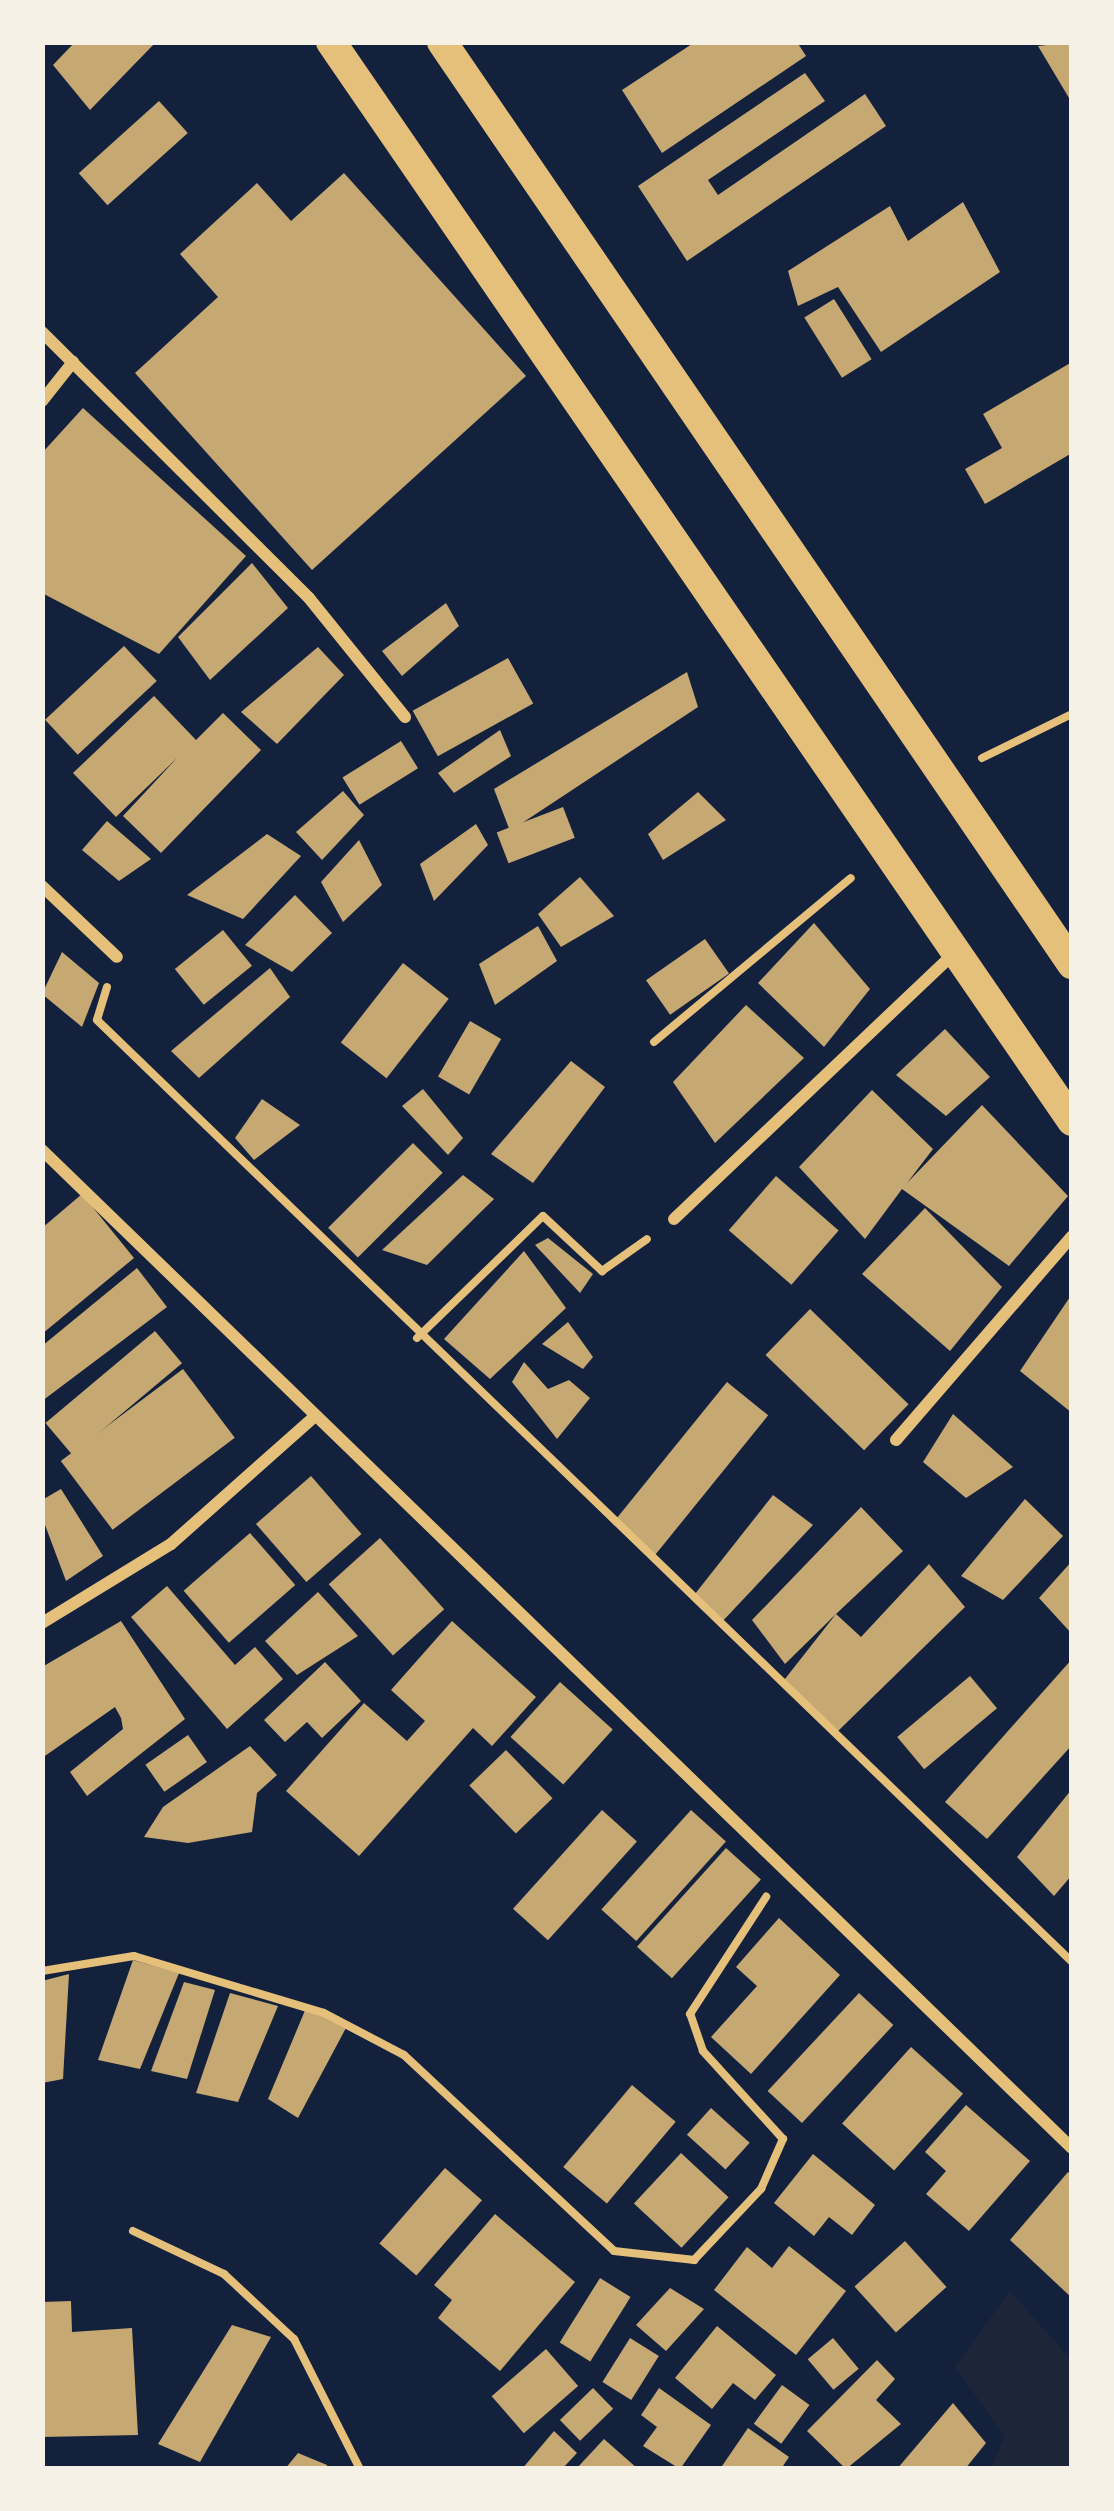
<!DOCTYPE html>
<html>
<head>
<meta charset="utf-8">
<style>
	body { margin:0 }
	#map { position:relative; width:1114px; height:2511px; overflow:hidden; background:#14213d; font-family:Commissioner,sans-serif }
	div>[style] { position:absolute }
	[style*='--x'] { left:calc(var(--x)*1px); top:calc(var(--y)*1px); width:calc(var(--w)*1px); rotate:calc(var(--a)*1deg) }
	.green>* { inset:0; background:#1d2539 }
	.building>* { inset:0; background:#c6a872; transform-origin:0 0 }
	.path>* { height:8px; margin:-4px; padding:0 4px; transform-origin:4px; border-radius:4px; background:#e5c07b }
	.minor>* { height:12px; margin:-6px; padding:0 6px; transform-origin:6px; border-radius:6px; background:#e5c07b }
	.primary>* { height:30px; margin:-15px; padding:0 15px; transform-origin:15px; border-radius:15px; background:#e5c07b }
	span { translate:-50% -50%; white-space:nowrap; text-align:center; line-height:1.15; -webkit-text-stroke:12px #f6f1e7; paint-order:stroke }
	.frame { position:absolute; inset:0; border:45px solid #f6f1e7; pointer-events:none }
</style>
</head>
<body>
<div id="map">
	<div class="green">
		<i style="clip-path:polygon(1010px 2291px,1072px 2361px,1072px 2469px,991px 2469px,1005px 2436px,955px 2367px)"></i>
	</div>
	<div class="building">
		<i style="clip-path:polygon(75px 42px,156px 42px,90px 110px,53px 65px)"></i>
		<i style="clip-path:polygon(695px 42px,797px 42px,806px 56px,662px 153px,622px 90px)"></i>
		<i style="clip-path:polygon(1072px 42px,1072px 103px,1038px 46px)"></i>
		<i style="clip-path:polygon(805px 73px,825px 101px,708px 180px,718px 195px,865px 94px,886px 126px,687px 261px,638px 186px)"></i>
		<i style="left:159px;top:101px;width:43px;height:108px;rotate:48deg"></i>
		<i style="clip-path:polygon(344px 173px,526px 376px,312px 570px,135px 373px,218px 297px,180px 254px,257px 183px,291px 221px)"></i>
		<i style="clip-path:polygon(963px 202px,1000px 272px,881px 352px,838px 287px,798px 306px,788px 271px,890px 206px,908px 241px)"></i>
		<i style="left:834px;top:299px;width:71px;height:35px;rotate:58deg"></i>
		<i style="clip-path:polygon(1072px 362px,1072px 453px,985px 504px,965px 469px,1002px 448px,983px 414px)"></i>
		<i style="clip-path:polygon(83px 408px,246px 556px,159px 654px,42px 593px,42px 453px)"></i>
		<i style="clip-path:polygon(252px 563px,288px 608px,210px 680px,178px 637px)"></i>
		<i style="clip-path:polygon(446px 603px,459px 626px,402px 676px,382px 651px)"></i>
		<i style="left:124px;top:646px;width:48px;height:108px;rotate:47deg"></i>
		<i style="clip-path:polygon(318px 647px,344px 675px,277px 744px,241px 712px)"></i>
		<i style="left:508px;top:658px;width:52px;height:109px;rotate:61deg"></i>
		<i style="clip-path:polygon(687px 672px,698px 707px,510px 831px,494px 789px)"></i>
		<i style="clip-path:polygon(154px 696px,196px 740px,223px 713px,261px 750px,161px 853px,123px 816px,177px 758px,116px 817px,73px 773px)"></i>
		<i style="clip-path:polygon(500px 730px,511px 756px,454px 793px,438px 773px)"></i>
		<i style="left:401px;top:741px;width:32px;height:69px;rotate:58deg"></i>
		<i style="clip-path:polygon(343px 791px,364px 815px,322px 860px,296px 832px)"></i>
		<i style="clip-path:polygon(698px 792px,726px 820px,663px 860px,648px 834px)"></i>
		<i style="left:563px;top:807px;width:33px;height:71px;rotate:69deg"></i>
		<i style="clip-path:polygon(107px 821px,151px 859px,119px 881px,82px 850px)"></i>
		<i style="clip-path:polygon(476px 824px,488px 845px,434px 901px,420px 864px)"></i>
		<i style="clip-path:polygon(267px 834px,301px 856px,243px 919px,187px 895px)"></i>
		<i style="clip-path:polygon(359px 840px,382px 885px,343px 922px,321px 882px)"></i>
		<i style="clip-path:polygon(580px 877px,614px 916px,561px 947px,538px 914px)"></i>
		<i style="clip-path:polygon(295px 895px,332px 933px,292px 972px,245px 945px)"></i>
		<i style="clip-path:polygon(814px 923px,870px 989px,824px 1047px,758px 983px)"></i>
		<i style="clip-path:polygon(538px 926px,557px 961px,495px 1005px,479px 964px)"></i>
		<i style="left:223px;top:930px;width:46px;height:62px;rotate:51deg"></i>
		<i style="left:705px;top:939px;width:42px;height:72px;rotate:55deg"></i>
		<i style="clip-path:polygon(62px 952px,99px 983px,82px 1027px,42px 994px)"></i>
		<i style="left:403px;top:963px;width:58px;height:101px;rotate:38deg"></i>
		<i style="clip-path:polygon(270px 968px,290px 997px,199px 1078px,171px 1051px)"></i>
		<i style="clip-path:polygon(746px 1005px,804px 1058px,715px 1143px,673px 1082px)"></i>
		<i style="left:470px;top:1021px;width:36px;height:64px;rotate:30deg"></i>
		<i style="clip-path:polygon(945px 1029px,990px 1077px,946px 1116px,896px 1075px)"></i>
		<i style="clip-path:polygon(571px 1061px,605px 1087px,533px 1183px,491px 1154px)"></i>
		<i style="clip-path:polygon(423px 1089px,463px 1138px,448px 1155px,402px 1106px)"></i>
		<i style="clip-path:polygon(872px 1090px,933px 1149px,907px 1183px,982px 1105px,1068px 1196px,1009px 1266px,902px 1189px,865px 1239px,799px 1167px)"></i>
		<i style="clip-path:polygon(262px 1099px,300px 1125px,254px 1160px,235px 1138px)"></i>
		<i style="left:413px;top:1143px;width:42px;height:120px;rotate:45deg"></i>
		<i style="clip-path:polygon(463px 1175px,494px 1199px,427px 1265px,382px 1250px)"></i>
		<i style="left:776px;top:1176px;width:83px;height:72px;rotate:41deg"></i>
		<i style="clip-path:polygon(82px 1194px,134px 1258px,42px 1334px,42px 1228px)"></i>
		<i style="clip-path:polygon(925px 1208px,1002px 1287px,950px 1351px,862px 1274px)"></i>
		<i style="clip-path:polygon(548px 1238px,593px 1274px,580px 1293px,535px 1245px)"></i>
		<i style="clip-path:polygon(524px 1251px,566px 1308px,490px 1379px,444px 1339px)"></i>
		<i style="clip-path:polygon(137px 1268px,167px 1307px,42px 1401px,42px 1346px)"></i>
		<i style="clip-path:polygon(1072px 1294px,1072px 1413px,1020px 1371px)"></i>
		<i style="left:810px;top:1309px;width:137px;height:64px;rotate:44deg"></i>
		<i style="clip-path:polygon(568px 1322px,593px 1357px,583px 1369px,542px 1344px)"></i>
		<i style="left:155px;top:1331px;width:42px;height:143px;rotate:50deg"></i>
		<i style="clip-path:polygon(524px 1362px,548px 1389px,569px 1380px,590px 1398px,557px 1439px,512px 1382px)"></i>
		<i style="left:183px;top:1369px;width:86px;height:153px;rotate:53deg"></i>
		<i style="left:727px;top:1382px;width:53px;height:182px;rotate:39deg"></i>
		<i style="clip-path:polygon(953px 1414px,1013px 1467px,966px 1498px,923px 1462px)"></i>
		<i style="left:311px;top:1476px;width:77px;height:73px;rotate:49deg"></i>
		<i style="clip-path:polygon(61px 1489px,103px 1556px,66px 1581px,42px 1517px,42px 1500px)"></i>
		<i style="clip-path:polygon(773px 1495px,813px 1525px,719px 1625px,691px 1599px)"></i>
		<i style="clip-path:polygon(1025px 1499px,1063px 1536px,1003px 1600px,961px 1576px)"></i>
		<i style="clip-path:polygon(861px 1507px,903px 1551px,836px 1614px,861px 1637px,929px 1564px,965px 1607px,834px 1735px,781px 1684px,836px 1614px,785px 1664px,752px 1620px)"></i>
		<i style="left:250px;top:1533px;width:69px;height:88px;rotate:49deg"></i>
		<i style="left:380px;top:1538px;width:96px;height:69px;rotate:48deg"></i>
		<i style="clip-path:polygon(1072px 1561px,1072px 1634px,1039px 1598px)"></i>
		<i style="clip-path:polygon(167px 1586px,235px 1665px,255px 1647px,283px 1679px,227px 1729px,131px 1617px)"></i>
		<i style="clip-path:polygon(318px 1592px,358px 1636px,297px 1675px,265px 1641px)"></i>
		<i style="clip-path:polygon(121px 1621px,185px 1719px,87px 1796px,70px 1772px,123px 1729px,121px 1718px,115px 1707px,42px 1758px,42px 1667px)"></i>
		<i style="clip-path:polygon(452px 1621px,536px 1697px,492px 1746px,473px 1728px,359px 1856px,286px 1791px,364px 1703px,407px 1741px,425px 1721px,391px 1690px)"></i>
		<i style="clip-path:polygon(1072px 1659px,1072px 1745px,987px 1839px,945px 1802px)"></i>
		<i style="clip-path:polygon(325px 1662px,361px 1701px,322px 1738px,307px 1722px,285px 1742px,264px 1720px)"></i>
		<i style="left:970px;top:1676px;width:42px;height:95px;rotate:50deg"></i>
		<i style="left:560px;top:1682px;width:71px;height:74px;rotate:42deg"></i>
		<i style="left:188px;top:1735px;width:33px;height:52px;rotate:55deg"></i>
		<i style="clip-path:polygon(250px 1746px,277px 1775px,257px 1793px,252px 1832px,188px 1843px,144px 1837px,163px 1807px)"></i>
		<i style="left:506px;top:1750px;width:67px;height:51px;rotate:46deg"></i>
		<i style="clip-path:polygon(1072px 1789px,1072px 1875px,1054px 1896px,1017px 1857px)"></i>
		<i style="left:602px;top:1810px;width:47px;height:133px;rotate:42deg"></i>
		<i style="left:691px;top:1810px;width:47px;height:134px;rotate:42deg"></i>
		<i style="left:726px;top:1848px;width:47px;height:133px;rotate:42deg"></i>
		<i style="clip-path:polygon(779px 1918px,840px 1975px,751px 2074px,711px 2037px,757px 1986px,736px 1967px)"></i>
		<i style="clip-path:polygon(133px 1960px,179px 1973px,140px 2069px,98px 2060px)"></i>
		<i style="clip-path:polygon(69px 1974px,63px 2079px,42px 2083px,42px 1981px)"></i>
		<i style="clip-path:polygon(184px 1982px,215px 1990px,187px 2079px,151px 2071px)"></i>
		<i style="clip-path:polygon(230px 1993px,278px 2006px,238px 2102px,196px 2093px)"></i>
		<i style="left:859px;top:1993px;width:47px;height:134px;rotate:43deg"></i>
		<i style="clip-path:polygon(306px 2008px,347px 2026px,298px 2118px,268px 2099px)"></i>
		<i style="left:911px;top:2047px;width:70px;height:103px;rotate:42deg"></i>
		<i style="left:632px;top:2085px;width:57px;height:107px;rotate:40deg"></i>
		<i style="clip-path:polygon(966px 2105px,1030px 2161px,969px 2231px,926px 2194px,946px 2171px,925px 2152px)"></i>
		<i style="left:711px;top:2108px;width:52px;height:36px;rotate:42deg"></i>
		<i style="left:681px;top:2153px;width:65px;height:69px;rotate:43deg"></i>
		<i style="clip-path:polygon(813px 2154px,875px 2205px,852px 2235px,829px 2217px,814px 2236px,774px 2203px)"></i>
		<i style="left:445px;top:2168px;width:49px;height:100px;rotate:41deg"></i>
		<i style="clip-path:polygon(1068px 2172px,1072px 2176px,1072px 2298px,1010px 2240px)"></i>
		<i style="clip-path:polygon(495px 2214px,575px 2282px,500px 2371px,438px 2318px,452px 2300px,434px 2285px)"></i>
		<i style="left:905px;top:2241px;width:62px;height:68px;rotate:48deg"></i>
		<i style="clip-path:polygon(789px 2246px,846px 2291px,796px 2355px,714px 2290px,747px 2247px,772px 2268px)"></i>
		<i style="left:600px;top:2278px;width:36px;height:76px;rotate:32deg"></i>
		<i style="clip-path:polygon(670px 2288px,704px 2309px,666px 2351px,636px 2325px)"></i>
		<i style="clip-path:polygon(71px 2301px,72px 2332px,132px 2328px,138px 2435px,42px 2437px,42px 2302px)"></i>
		<i style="clip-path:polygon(232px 2325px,271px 2337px,200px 2462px,158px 2444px)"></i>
		<i style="clip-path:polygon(717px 2326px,776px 2375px,755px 2400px,733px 2383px,712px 2409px,675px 2378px)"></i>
		<i style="left:630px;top:2338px;width:34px;height:52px;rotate:32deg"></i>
		<i style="left:833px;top:2338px;width:40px;height:33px;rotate:50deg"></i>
		<i style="left:546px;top:2349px;width:49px;height:72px;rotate:49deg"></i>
		<i style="clip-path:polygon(877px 2360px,895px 2379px,876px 2400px,901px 2424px,846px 2469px,807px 2431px)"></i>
		<i style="left:782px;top:2385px;width:34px;height:48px;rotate:36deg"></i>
		<i style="left:593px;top:2388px;width:29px;height:46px;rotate:46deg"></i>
		<i style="clip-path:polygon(659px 2388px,711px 2425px,680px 2469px,643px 2446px,657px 2427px,641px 2415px)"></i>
		<i style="clip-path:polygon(953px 2403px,986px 2443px,965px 2469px,897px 2469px)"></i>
		<i style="clip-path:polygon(748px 2428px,789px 2457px,781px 2469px,720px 2469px)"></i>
		<i style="clip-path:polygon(554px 2431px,577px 2453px,562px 2469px,522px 2469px)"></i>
		<i style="clip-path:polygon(604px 2439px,638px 2469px,576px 2469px)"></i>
		<i style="clip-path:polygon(298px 2453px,327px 2465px,327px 2469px,285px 2469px)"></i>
	</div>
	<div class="path">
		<i style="--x:982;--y:758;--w:100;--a:-26.1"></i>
		<i style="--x:107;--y:987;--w:34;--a:107"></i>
		<i style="--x:97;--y:1020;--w:1356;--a:44.01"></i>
		<i style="--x:654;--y:1042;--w:256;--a:-39.8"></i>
		<i style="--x:417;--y:1338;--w:175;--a:-44.1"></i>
		<i style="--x:543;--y:1216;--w:81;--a:43"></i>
		<i style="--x:602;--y:1271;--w:55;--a:-35.4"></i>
		<i style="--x:42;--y:1971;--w:93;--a:-9.3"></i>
		<i style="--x:134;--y:1956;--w:198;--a:16.7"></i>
		<i style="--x:324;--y:2013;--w:90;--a:27.7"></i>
		<i style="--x:404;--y:2055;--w:287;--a:43"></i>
		<i style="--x:614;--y:2251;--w:81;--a:6.4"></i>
		<i style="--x:694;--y:2260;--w:98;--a:-46.7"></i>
		<i style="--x:761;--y:2189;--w:55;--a:-66.3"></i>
		<i style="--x:783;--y:2139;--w:119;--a:-132.3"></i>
		<i style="--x:703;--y:2051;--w:39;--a:-109"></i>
		<i style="--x:690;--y:2014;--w:140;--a:-57"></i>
		<i style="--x:133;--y:2231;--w:101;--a:25.3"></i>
		<i style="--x:224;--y:2274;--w:96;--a:42.9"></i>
		<i style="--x:294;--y:2339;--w:146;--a:63.1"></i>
	</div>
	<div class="minor">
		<i style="--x:42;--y:332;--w:377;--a:44.9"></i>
		<i style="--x:309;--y:598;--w:153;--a:51.1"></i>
		<i style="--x:42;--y:401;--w:50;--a:-51.5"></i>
		<i style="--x:42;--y:886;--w:103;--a:43.4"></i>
		<i style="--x:42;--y:1150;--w:1434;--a:44.1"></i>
		<i style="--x:674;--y:1219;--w:386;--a:-43.5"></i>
		<i style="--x:896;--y:1440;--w:269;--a:-49.2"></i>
		<i style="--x:42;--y:1623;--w:151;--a:-31.5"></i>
		<i style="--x:171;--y:1544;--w:193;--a:-41.6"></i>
	</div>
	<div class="primary">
		<i style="--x:331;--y:42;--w:1309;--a:55.52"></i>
		<i style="--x:442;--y:42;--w:1117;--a:55.66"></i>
	</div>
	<div class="frame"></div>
</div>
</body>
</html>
